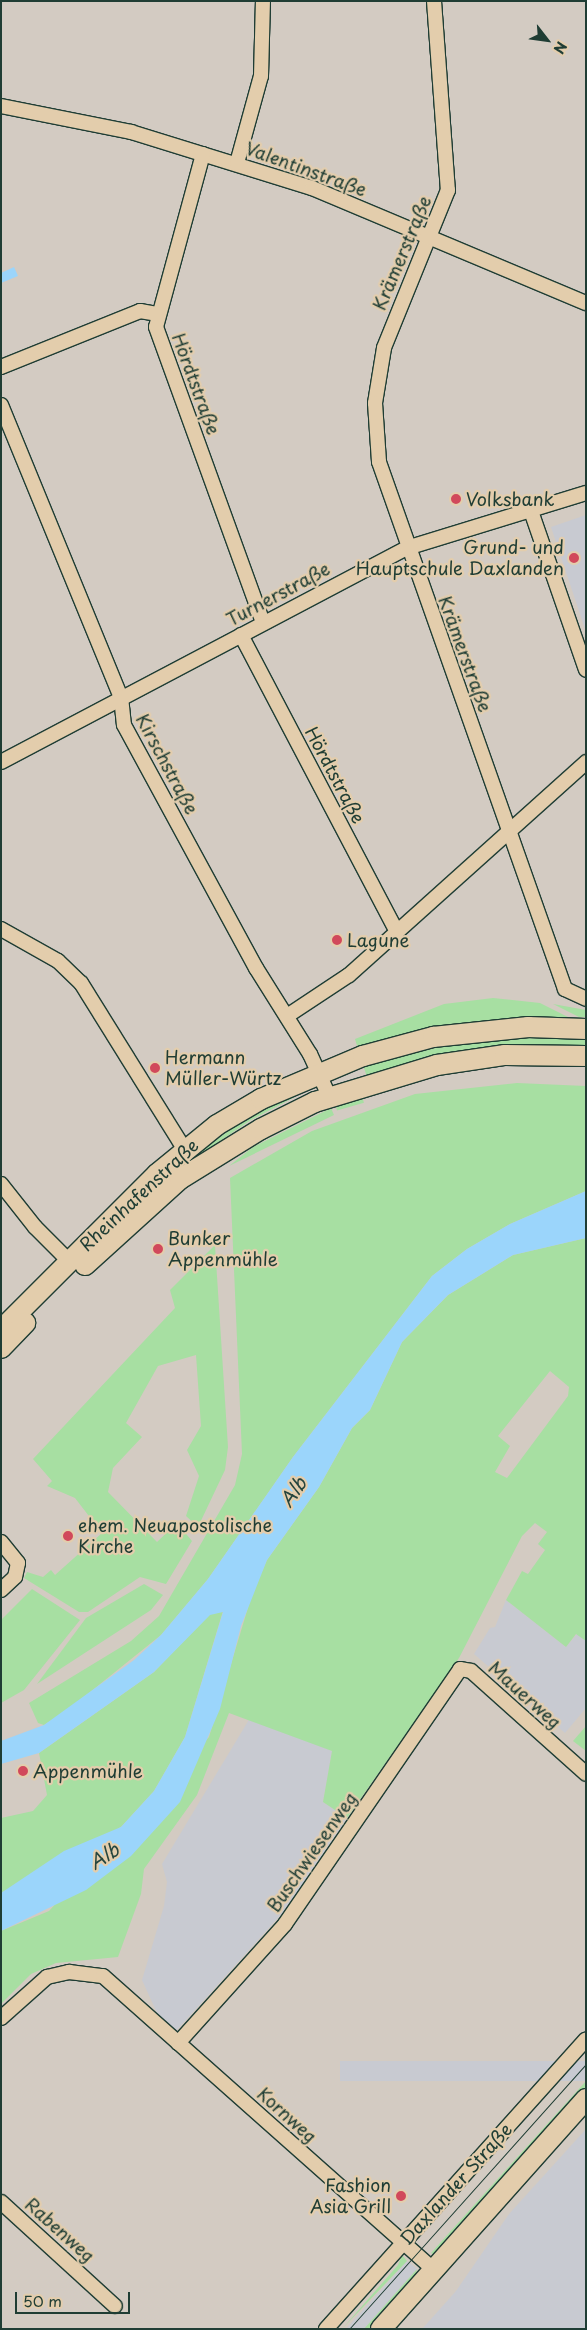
<!DOCTYPE html>
<html>
<head>
<meta charset="utf-8">
<style>
	body { margin:0 }
	#map { position:relative; width:587px; height:2330px; overflow:hidden; background:#d3cbc2; font-family:"Playpen Sans",sans-serif }
	div>[style] { position:absolute }
	[style*='--x'] { left:calc(var(--x)*1px); top:calc(var(--y)*1px); width:calc(var(--w)*1px); rotate:calc(var(--a)*1deg) }
	.built>* { inset:0; background:#c8cad1; transform-origin:0 0 }
	.green>* { inset:0; background:#a7dfa2; transform-origin:0 0 }
	.water>* { inset:0; background:#9bd5fb }
	.roads { filter:drop-shadow(1px 0 #1f3d34) drop-shadow(-1px 0 #1f3d34) drop-shadow(0 1px #1f3d34) drop-shadow(0 -1px #1f3d34) }
	.street>* { height:14px; margin:-7px; padding:0 7px; transform-origin:7px; border-radius:7px; background:#e3cdac }
	.secondary>* { height:20px; margin:-10px; padding:0 10px; transform-origin:10px; border-radius:10px; background:#e3cdac }
	.tram>* { height:1px; margin:-0.5px; padding:0 0.5px; transform-origin:0.5px; border-radius:0.5px; background:#1f3d34 }
	.dots>* { width:14px; height:14px; translate:-50% -50%; box-sizing:border-box; border:2px solid #e3cdac; border-radius:50% }
	span { translate:-50% -50%; white-space:nowrap; text-align:center; line-height:1.15; -webkit-text-stroke:4.5px #e3cdac; paint-order:stroke }
	.street-label { font-size:18px; color:#1f3d34 }
	.poi-label { font-size:18px; color:#1f3d34 }
	.left { translate:0 -50%; text-align:left }
	.right { translate:-100% -50%; text-align:right }
	.water-label { font-size:19px; color:#25453e; font-style:italic }
	.frame { position:absolute; inset:0; border:2px solid #1f3d34; pointer-events:none }
	.north { position:absolute; left:522px; top:15px; width:50px; height:50px; -webkit-text-stroke:4px #e3cdac; paint-order:stroke; rotate:120deg; font-size:14px; font-weight:700; line-height:20px; text-align:center; color:#1f3d34 }
	.north::after { content:''; display:block; margin:auto; width:18px; height:22px; background:#1f3d34; clip-path:polygon(50% 0,100% 100%,50% 72%,0 100%) }
	.scale { position:absolute; left:15px; top:2292px; width:115px; height:22px; box-sizing:border-box; border:2px solid #1f3d34; border-top:0; padding-left:6px; font-size:15px; line-height:18px; white-space:nowrap; color:#1f3d34; -webkit-text-stroke:4px #e3cdac; paint-order:stroke }
</style>
</head>
<body>
<div id="map">
	<div class="built">
		<i style="clip-path:polygon(586px 515px,586px 632px,551px 527px)"></i>
		<i style="clip-path:polygon(506px 1600px,566px 1647px,577px 1634px,586px 1641px,586px 1708px,565px 1733px,474px 1654px,490px 1628px,495px 1627px)"></i>
		<i style="clip-path:polygon(250px 1718px,332px 1751px,323px 1802px,347px 1818px,286px 1909px,176px 2031px,157px 2013px,142px 1980px,164px 1906px,167px 1882px,162px 1864px)"></i>
		<i style="left:586px;top:2061px;width:20px;height:246px;rotate:90deg"></i>
		<i style="clip-path:polygon(586px 2129px,586px 2329px,422px 2329px,456px 2291px,509px 2214px)"></i>
		<i style="clip-path:polygon(407px 2261px,417px 2269px,364px 2329px,346px 2329px)"></i>
	</div>
	<div class="green">
		<i style="clip-path:polygon(493px 998px,540px 1003px,576px 1021px,358px 1049px,355px 1039px,444px 1004px)"></i>
		<i style="clip-path:polygon(553px 1004px,586px 1010px,586px 1017px,579px 1017px)"></i>
		<i style="clip-path:polygon(516px 1038px,586px 1039px,586px 1050px,367px 1077px,363px 1065px,453px 1044px)"></i>
		<i style="clip-path:polygon(517px 1083px,586px 1086px,586px 1191px,510px 1224px,467px 1249px,432px 1276px,293px 1457px,208px 1579px,161px 1635px,69px 1709px,44px 1725px,38px 1723px,29px 1703px,131px 1641px,159px 1616px,235px 1485px,242px 1454px,230px 1178px,312px 1131px,415px 1094px)"></i>
		<i style="clip-path:polygon(293px 1094px,295px 1097px,251px 1120px,156px 1184px,253px 1113px)"></i>
		<i style="left:362px;top:1096px;width:7px;height:28px;rotate:74deg"></i>
		<i style="clip-path:polygon(331px 1108px,334px 1115px,229px 1166px,253px 1147px)"></i>
		<i style="clip-path:polygon(evenodd,586px 1238px,586px 1641px,576px 1634px,566px 1647px,506px 1600px,522px 1571px,528px 1574px,545px 1550px,538px 1544px,547px 1532px,535px 1523px,522px 1536px,459px 1658px,347px 1818px,323px 1802px,332px 1751px,229px 1713px,197px 1795px,144px 1869px,141px 1894px,118px 1957px,56px 1963px,31px 1974px,1px 2004px,1px 1931px,49px 1911px,209px 1737px,253px 1591px,267px 1560px,319px 1487px,352px 1428px,370px 1410px,402px 1342px,448px 1295px,513px 1255px,586px 1238px,550px 1371px,569px 1387px,568px 1396px,507px 1478px,495px 1472px,510px 1446px,498px 1436px,550px 1371px)"></i>
		<i style="clip-path:polygon(215px 1245px,228px 1447px,225px 1470px,198px 1527px,186px 1516px,199px 1476px,187px 1450px,201px 1426px,196px 1355px,158px 1366px,126px 1423px,142px 1437px,113px 1468px,108px 1492px,157px 1542px,177px 1523px,192px 1541px,166px 1584px,140px 1577px,88px 1612px,79px 1612px,24px 1578px,27px 1572px,43px 1577px,51px 1570px,55px 1575px,102px 1533px,75px 1498px,47px 1486px,52px 1481px,33px 1459px,175px 1308px,170px 1290px)"></i>
		<i style="clip-path:polygon(144px 1584px,163px 1595px,151px 1610px,37px 1684px,86px 1618px)"></i>
		<i style="clip-path:polygon(32px 1589px,80px 1620px,24px 1690px,1px 1703px,1px 1620px)"></i>
		<i style="clip-path:polygon(223px 1611px,185px 1737px,154px 1791px,121px 1827px,1px 1893px,1px 1818px,33px 1811px,47px 1795px,39px 1753px,154px 1672px,210px 1614px)"></i>
		<i style="clip-path:polygon(586px 1726px,586px 1751px,573px 1741px)"></i>
		<i style="clip-path:polygon(586px 2081px,586px 2087px,433px 2254px,431px 2253px)"></i>
		<i style="clip-path:polygon(402px 2255px,407px 2261px,342px 2329px,398px 2265px)"></i>
		<i style="clip-path:polygon(417px 2269px,414px 2280px,370px 2329px,364px 2329px)"></i>
	</div>
	<div class="water">
		<i style="clip-path:polygon(14px 267px,18px 276px,1px 283px,1px 273px)"></i>
		<i style="clip-path:polygon(586px 1191px,586px 1238px,513px 1255px,448px 1295px,402px 1342px,370px 1410px,352px 1428px,319px 1487px,267px 1560px,241px 1626px,220px 1709px,180px 1802px,131px 1856px,86px 1890px,1px 1931px,1px 1893px,64px 1851px,121px 1827px,154px 1791px,185px 1737px,223px 1612px,210px 1615px,154px 1672px,39px 1753px,1px 1764px,1px 1741px,44px 1725px,134px 1660px,161px 1635px,208px 1579px,293px 1457px,432px 1276px,467px 1249px,510px 1224px)"></i>
	</div>
	<div class="roads">
		<div class="street">
			<i style="--x:434;--y:1;--w:190;--a:85.8"></i>
			<i style="--x:448;--y:190;--w:170;--a:112.1"></i>
			<i style="--x:384;--y:348;--w:56;--a:99.3"></i>
			<i style="--x:375;--y:403;--w:59;--a:86.1"></i>
			<i style="--x:379;--y:462;--w:559;--a:70.56"></i>
			<i style="--x:565;--y:989;--w:23;--a:25"></i>
			<i style="--x:1;--y:106;--w:133;--a:11.3"></i>
			<i style="--x:131;--y:132;--w:189;--a:17.2"></i>
			<i style="--x:312;--y:188;--w:297;--a:22.8"></i>
			<i style="--x:203;--y:154;--w:179;--a:105.2"></i>
			<i style="--x:156;--y:327;--w:315;--a:70.1"></i>
			<i style="--x:237;--y:163;--w:90;--a:-74.6"></i>
			<i style="--x:261;--y:76;--w:75;--a:-88.5"></i>
			<i style="--x:1;--y:367;--w:150;--a:-21.9"></i>
			<i style="--x:140;--y:311;--w:17;--a:10"></i>
			<i style="--x:1;--y:405;--w:316;--a:67.7"></i>
			<i style="--x:121;--y:697;--w:28;--a:84"></i>
			<i style="--x:124;--y:725;--w:277;--a:61.5"></i>
			<i style="--x:256;--y:968;--w:102;--a:57.9"></i>
			<i style="--x:310;--y:1054;--w:46;--a:65.7"></i>
			<i style="--x:531;--y:511;--w:168;--a:70.9"></i>
			<i style="--x:241;--y:635;--w:335;--a:62.3"></i>
			<i style="--x:1;--y:762;--w:459;--a:-27.8"></i>
			<i style="--x:407;--y:548;--w:187;--a:-17.1"></i>
			<i style="--x:1;--y:929;--w:65;--a:29.3"></i>
			<i style="--x:58;--y:961;--w:32;--a:44"></i>
			<i style="--x:81;--y:983;--w:197;--a:58.1"></i>
			<i style="--x:287;--y:1016;--w:74;--a:-33.5"></i>
			<i style="--x:349;--y:975;--w:319;--a:-41.9"></i>
			<i style="--x:1;--y:1184;--w:55;--a:51.7"></i>
			<i style="--x:35;--y:1227;--w:48;--a:45"></i>
			<i style="--x:1;--y:1542;--w:27;--a:51"></i>
			<i style="--x:18;--y:1563;--w:14;--a:102"></i>
			<i style="--x:15;--y:1577;--w:19;--a:137"></i>
			<i style="--x:1;--y:2018;--w:62;--a:-41.7"></i>
			<i style="--x:47;--y:1977;--w:23;--a:-13"></i>
			<i style="--x:69;--y:1972;--w:34;--a:7"></i>
			<i style="--x:103;--y:1976;--w:440;--a:41.6"></i>
			<i style="--x:178;--y:2043;--w:160;--a:-48"></i>
			<i style="--x:285;--y:1924;--w:309;--a:-55.5"></i>
			<i style="--x:460;--y:1669;--w:11;--a:10"></i>
			<i style="--x:471;--y:1671;--w:154;--a:41.8"></i>
			<i style="--x:1;--y:2202;--w:154;--a:42.4"></i>
			<i style="--x:326;--y:2329;--w:389;--a:-48.1"></i>
		</div>
		<div class="secondary">
			<i style="--x:85;--y:1265;--w:128;--a:-42.2"></i>
			<i style="--x:180;--y:1179;--w:95;--a:-31.7"></i>
			<i style="--x:261;--y:1129;--w:60;--a:-26.6"></i>
			<i style="--x:315;--y:1102;--w:127;--a:-16.9"></i>
			<i style="--x:437;--y:1065;--w:69;--a:-8.4"></i>
			<i style="--x:505;--y:1055;--w:81;--a:0.7"></i>
			<i style="--x:1;--y:1330;--w:221;--a:-45"></i>
			<i style="--x:157;--y:1174;--w:77;--a:-39.2"></i>
			<i style="--x:217;--y:1125;--w:51;--a:-30.6"></i>
			<i style="--x:261;--y:1099;--w:111;--a:-22.9"></i>
			<i style="--x:363;--y:1056;--w:73;--a:-15.2"></i>
			<i style="--x:433;--y:1037;--w:96;--a:-6"></i>
			<i style="--x:528;--y:1027;--w:58;--a:2"></i>
			<i style="--x:1;--y:1348;--w:35;--a:-46"></i>
			<i style="--x:381;--y:2329;--w:308;--a:-48.3"></i>
		</div>
	</div>
	<div class="tram">
		<i style="--x:349;--y:2329;--w:356;--a:-48.2"></i>
	</div>
	<div class="dots">
		<i style="left:456px;top:499px;background:#d1495b"></i>
		<i style="left:574px;top:558px;background:#d1495b"></i>
		<i style="left:337px;top:940px;background:#d1495b"></i>
		<i style="left:155px;top:1068px;background:#d1495b"></i>
		<i style="left:158px;top:1249px;background:#d1495b"></i>
		<i style="left:68px;top:1536px;background:#d1495b"></i>
		<i style="left:23px;top:1771px;background:#d1495b"></i>
		<i style="left:401px;top:2196px;background:#d1495b"></i>
	</div>
	<div class="street-label">
		<span style="left:306px;top:169px;rotate:20deg">Valentinstraße</span>
		<span style="left:402px;top:253px;rotate:-67deg">Krämerstraße</span>
		<span style="left:196px;top:384px;rotate:70deg">Hördtstraße</span>
		<span style="left:278px;top:594px;rotate:-28deg">Turnerstraße</span>
		<span style="left:465px;top:654px;rotate:70deg">Krämerstraße</span>
		<span style="left:167px;top:764px;rotate:62deg">Kirschstraße</span>
		<span style="left:335px;top:775px;rotate:62deg">Hördtstraße</span>
		<span style="left:139px;top:1195px;rotate:-43deg">Rheinhafenstraße</span>
		<span style="left:525px;top:1695px;rotate:42deg">Mauerweg</span>
		<span style="left:312px;top:1852px;rotate:-55deg">Buschwiesenweg</span>
		<span style="left:287px;top:2115px;rotate:42deg">Kornweg</span>
		<span style="left:456px;top:2184px;rotate:-48deg">Daxlander Straße</span>
		<span style="left:60px;top:2230px;rotate:42deg">Rabenweg</span>
	</div>
	<div class="poi-label">
		<span class="left" style="left:466px;top:499px">Volksbank</span>
		<span class="right" style="left:564px;top:558px">Grund- und<br>Hauptschule Daxlanden</span>
		<span class="left" style="left:347px;top:940px">Lagune</span>
		<span class="left" style="left:165px;top:1068px">Hermann<br>Müller-Würtz</span>
		<span class="left" style="left:168px;top:1249px">Bunker<br>Appenmühle</span>
		<span class="left" style="left:78px;top:1536px">ehem. Neuapostolische<br>Kirche</span>
		<span class="left" style="left:33px;top:1771px">Appenmühle</span>
		<span class="right" style="left:391px;top:2196px">Fashion<br>Asia Grill</span>
	</div>
	<div class="water-label">
		<span style="left:293px;top:1492px;rotate:-55deg">Alb</span>
		<span style="left:104px;top:1856px;rotate:-33deg">Alb</span>
	</div>
	<div class="frame"></div>
	<div class="north">N</div>
	<div class="scale">50 m</div>
</div>
</body>
</html>
